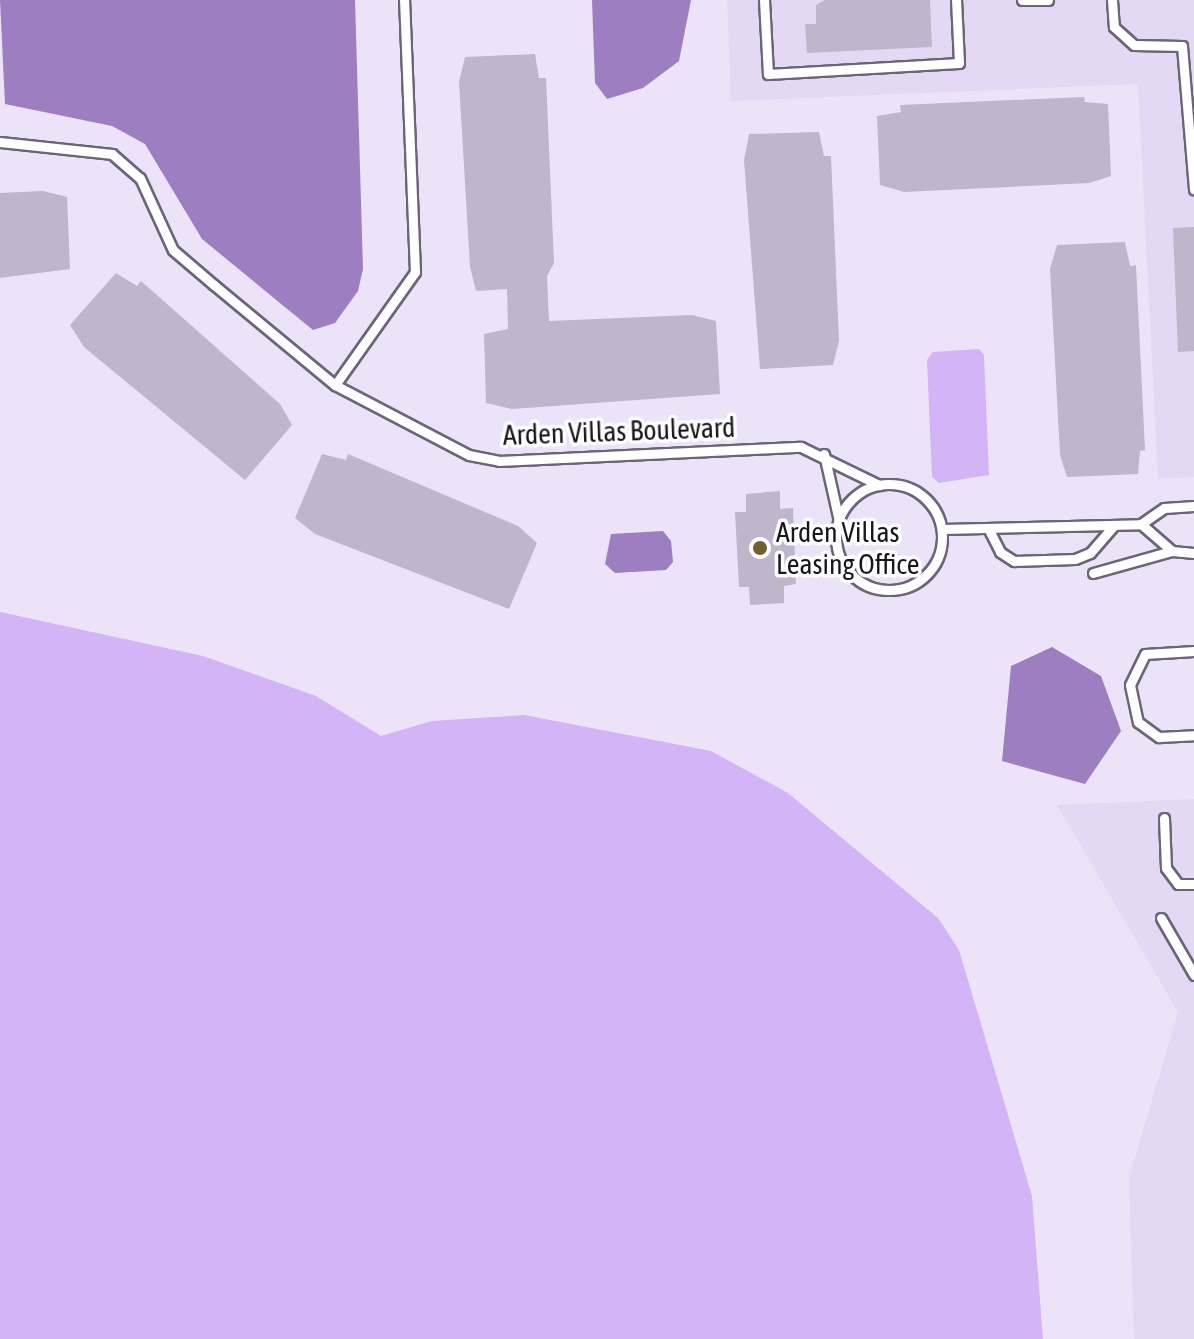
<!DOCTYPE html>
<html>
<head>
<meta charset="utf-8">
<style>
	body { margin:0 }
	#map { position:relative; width:1194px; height:1339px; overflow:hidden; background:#ece3f9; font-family:"Asap Condensed",sans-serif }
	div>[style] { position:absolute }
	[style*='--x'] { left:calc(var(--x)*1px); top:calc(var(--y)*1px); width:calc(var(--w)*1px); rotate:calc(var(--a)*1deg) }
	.built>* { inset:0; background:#e4d8f5 }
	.green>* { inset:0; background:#d2b4f7 }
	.water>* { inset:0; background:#9d7ec1 }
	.building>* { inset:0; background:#bfb6cb }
	.roads { filter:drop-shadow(2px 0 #6c6477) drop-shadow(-2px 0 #6c6477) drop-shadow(0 2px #6c6477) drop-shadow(0 -2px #6c6477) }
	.lane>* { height:9px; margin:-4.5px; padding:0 4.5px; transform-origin:4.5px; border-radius:4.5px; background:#fff }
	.lane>.ring { margin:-4.5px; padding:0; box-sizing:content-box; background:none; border:9px solid #fff; border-radius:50% }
	.dots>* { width:22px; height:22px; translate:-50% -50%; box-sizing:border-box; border:4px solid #fff; border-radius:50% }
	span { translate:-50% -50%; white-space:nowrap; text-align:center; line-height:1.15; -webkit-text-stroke:7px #fff; paint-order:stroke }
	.street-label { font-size:28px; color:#18151c }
	.poi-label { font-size:28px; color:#18151c }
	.left { translate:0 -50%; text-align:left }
</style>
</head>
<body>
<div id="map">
	<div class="built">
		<i style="clip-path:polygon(727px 0,1194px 0,1194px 477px,1158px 479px,1138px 84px,731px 101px)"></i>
		<i style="clip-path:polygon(1194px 799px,1194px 1339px,1134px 1339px,1129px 1178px,1178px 1012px,1057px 805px)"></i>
	</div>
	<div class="green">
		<i style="clip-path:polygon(979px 349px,984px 355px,989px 475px,939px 483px,932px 477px,927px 360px,933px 352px)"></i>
		<i style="clip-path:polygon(0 612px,203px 656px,316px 696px,381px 736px,432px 721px,524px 715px,711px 751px,788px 793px,938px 918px,959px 950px,1032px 1196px,1043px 1339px,0 1339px)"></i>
	</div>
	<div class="water">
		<i style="clip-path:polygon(0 0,355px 0,363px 269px,358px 291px,335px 323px,313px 330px,202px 239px,145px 144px,112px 126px,5px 104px)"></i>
		<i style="clip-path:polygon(592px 0,691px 0,679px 61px,643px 88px,607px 99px,595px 83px)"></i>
		<i style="clip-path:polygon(663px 531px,671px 541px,673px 562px,666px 570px,615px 573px,605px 564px,611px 534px)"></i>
		<i style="clip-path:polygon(1052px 647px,1101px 676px,1121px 731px,1085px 784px,1002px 761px,1011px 666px)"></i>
	</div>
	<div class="building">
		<i style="clip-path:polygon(825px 0,930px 0,932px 47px,807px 53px,805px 24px,816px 24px,816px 5px)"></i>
		<i style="clip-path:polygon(535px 54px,539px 78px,546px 78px,554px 263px,547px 276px,549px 321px,692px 315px,716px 321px,720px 394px,512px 409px,486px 403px,484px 334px,508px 329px,507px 289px,476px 291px,470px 267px,459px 82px,465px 57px)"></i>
		<i style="clip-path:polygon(1084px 97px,1085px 102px,1108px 104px,1111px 176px,1089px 183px,904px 192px,880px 185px,877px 116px,901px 112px,900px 105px)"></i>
		<i style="clip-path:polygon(819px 132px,824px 156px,831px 156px,839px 341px,833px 365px,760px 369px,744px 160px,749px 134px)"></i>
		<i style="clip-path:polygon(43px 191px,67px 197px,70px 269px,0 278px,0 193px)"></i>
		<i style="clip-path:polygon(1194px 227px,1194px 351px,1178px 352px,1173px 228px)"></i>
		<i style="clip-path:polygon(1125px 242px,1130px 266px,1136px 265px,1145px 450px,1140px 451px,1138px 474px,1067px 477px,1060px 455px,1050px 269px,1057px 245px)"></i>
		<i style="clip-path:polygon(116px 273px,137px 286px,141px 281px,280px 404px,292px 425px,245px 480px,84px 347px,70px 325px)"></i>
		<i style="clip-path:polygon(322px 454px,346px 460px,348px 454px,518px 526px,537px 543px,509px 609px,315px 534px,295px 518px)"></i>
		<i style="clip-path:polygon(780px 491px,780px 509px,793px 508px,796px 584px,784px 586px,784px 603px,750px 605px,749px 587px,739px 587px,735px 512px,746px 512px,746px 494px)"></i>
	</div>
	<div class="roads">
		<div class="lane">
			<i style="--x:764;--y:0;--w:74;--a:86.9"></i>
			<i style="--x:768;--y:74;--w:191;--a:-3.3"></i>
			<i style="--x:959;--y:63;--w:63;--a:-92.7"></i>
			<i style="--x:1022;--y:0;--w:26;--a:0"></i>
			<i style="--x:1112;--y:0;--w:27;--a:86"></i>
			<i style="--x:1114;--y:27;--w:27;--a:42"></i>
			<i style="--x:1134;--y:45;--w:48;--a:1.2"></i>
			<i style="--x:1182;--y:46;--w:144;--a:85.2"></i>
			<i style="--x:0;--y:142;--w:113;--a:6.1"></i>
			<i style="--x:112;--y:154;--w:37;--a:41"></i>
			<i style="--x:140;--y:178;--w:79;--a:65.4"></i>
			<i style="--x:173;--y:250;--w:54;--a:40.5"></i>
			<i style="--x:214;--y:285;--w:157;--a:39.6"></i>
			<i style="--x:335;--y:385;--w:151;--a:27.6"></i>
			<i style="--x:469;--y:455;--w:31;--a:11"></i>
			<i style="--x:499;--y:461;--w:302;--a:-2.7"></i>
			<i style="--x:801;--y:447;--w:87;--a:26"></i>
			<i style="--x:335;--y:385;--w:138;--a:-54.7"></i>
			<i style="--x:415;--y:272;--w:272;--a:-92.3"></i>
			<i style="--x:824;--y:454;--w:69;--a:77.4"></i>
			<i class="ring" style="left:836px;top:484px;width:97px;height:97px"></i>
			<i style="--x:1141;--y:524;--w:41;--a:41.1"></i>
			<i style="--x:1172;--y:551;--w:22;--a:5"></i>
			<i style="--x:988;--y:528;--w:27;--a:63"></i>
			<i style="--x:1000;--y:552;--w:17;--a:33"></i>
			<i style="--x:1014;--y:561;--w:61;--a:-1.9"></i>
			<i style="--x:1075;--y:559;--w:16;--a:-22"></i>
			<i style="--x:1090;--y:553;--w:37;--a:-49"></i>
			<i style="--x:943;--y:529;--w:198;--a:-1.4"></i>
			<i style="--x:1141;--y:524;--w:28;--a:-35"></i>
			<i style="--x:1164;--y:508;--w:30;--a:-4"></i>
			<i style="--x:1093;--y:573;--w:82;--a:-15.6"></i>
			<i style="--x:1194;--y:651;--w:49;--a:176.5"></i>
			<i style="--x:1145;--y:654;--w:34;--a:116"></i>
			<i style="--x:1130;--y:685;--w:38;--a:78"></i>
			<i style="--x:1138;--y:722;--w:26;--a:36"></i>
			<i style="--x:1159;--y:737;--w:35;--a:-3"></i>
			<i style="--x:1164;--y:818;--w:50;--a:87.7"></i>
			<i style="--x:1166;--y:868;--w:20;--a:53"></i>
			<i style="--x:1178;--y:884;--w:16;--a:0"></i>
			<i style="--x:1161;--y:918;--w:66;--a:59.9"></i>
		</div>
	</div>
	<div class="dots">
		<i style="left:760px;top:548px;background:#6e612e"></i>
	</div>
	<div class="street-label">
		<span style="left:619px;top:431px;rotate:-2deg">Arden Villas Boulevard</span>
	</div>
	<div class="poi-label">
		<span class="left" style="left:776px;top:548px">Arden Villas<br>Leasing Office</span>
	</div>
</div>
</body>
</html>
